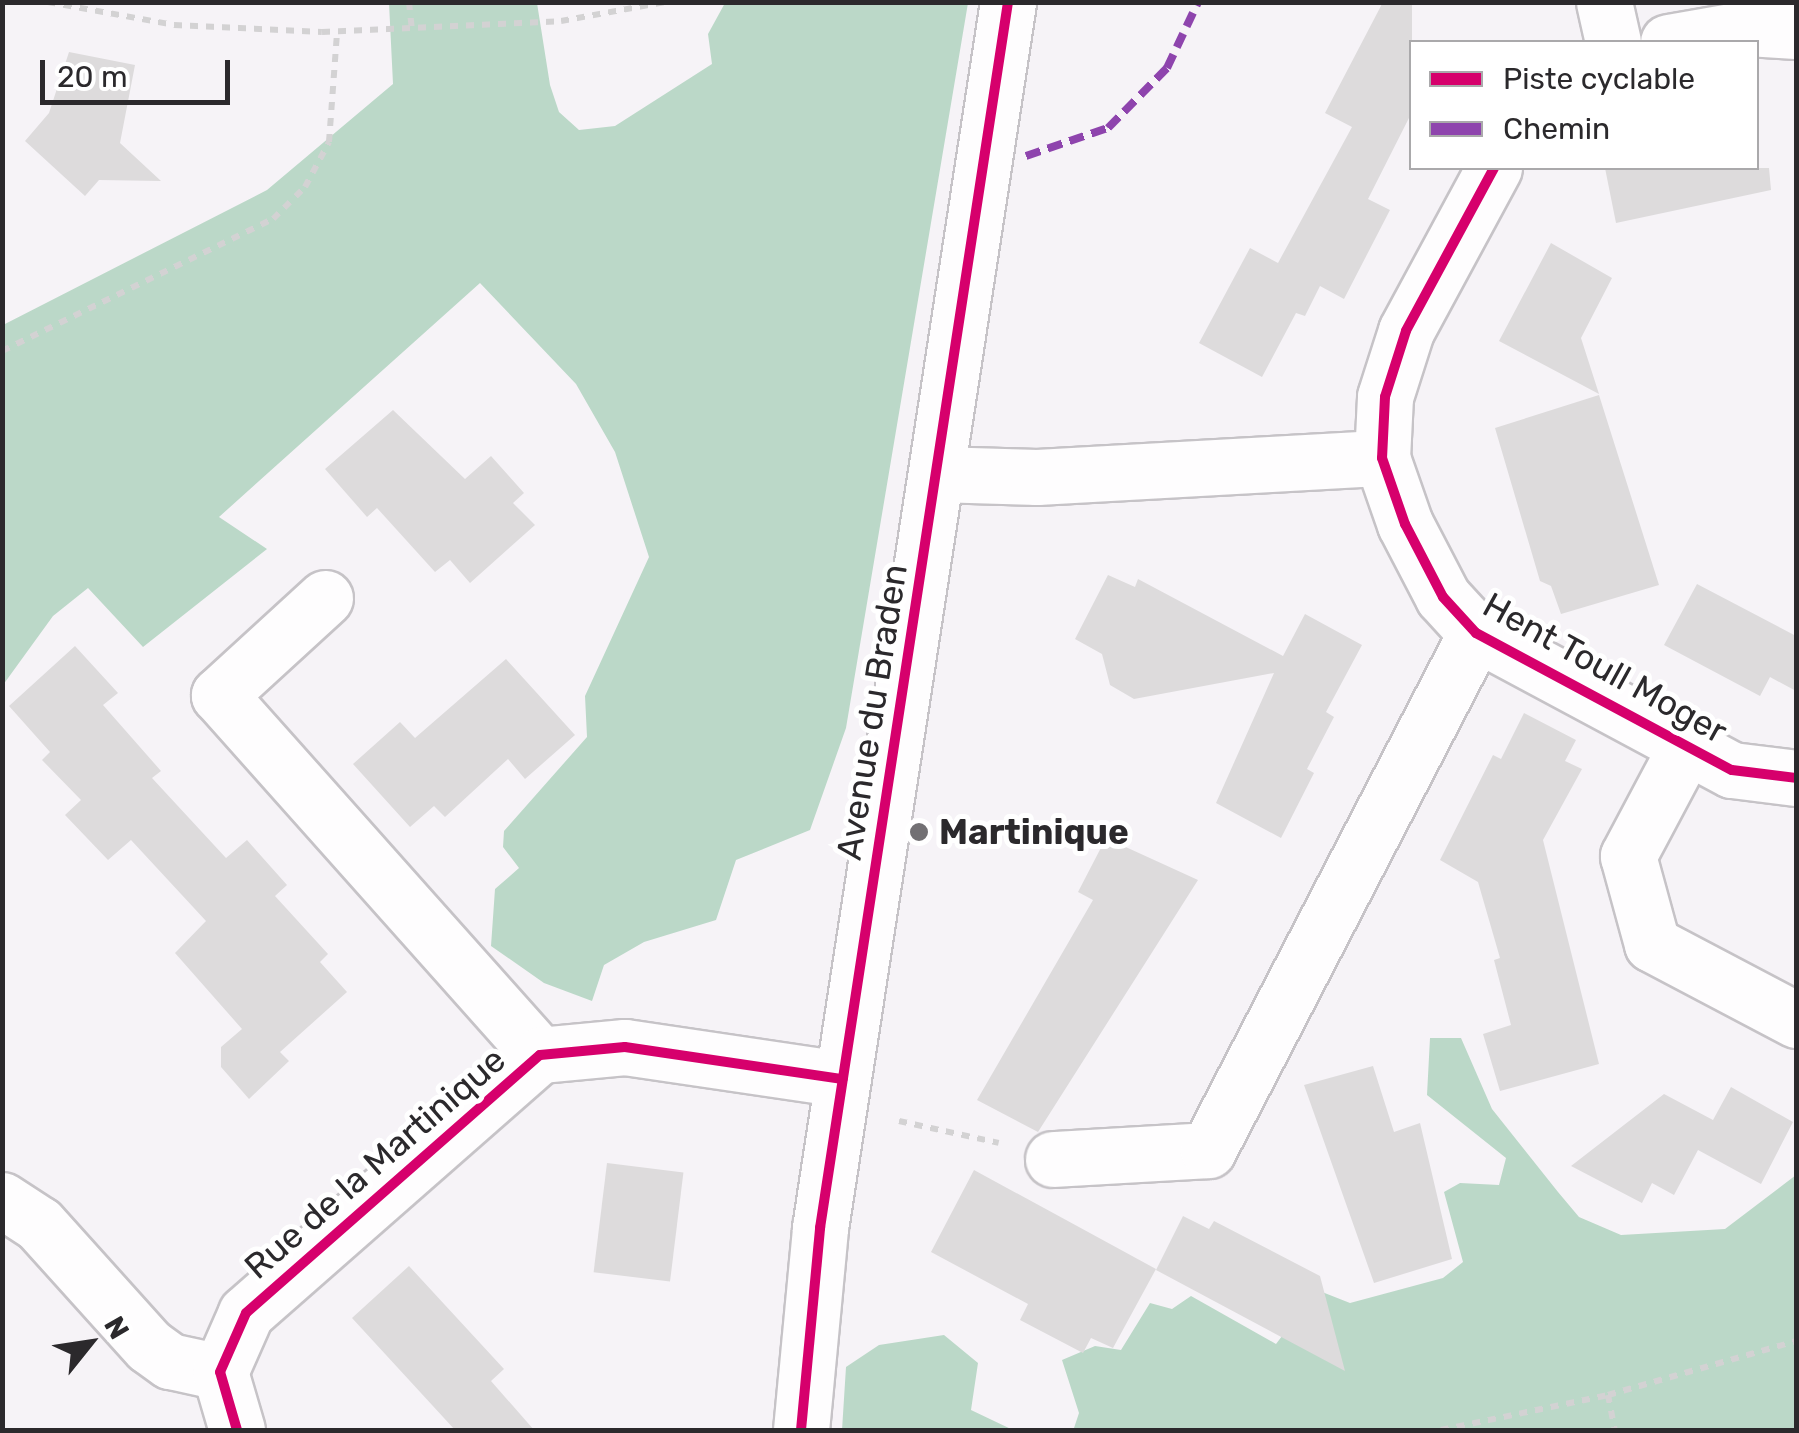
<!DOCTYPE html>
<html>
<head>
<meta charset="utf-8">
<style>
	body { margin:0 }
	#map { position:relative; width:1799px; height:1433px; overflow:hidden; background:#f6f3f7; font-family:Rubik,sans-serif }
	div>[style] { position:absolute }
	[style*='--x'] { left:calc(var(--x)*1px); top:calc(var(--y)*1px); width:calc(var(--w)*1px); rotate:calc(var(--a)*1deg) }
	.forest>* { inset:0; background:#bbd8c8 }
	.building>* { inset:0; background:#dddbdc; transform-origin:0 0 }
	.path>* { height:6px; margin-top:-3px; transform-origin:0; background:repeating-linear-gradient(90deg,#d3d2d3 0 8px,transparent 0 16px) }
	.roads { filter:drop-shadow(2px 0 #c6c3c7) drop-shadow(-2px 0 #c6c3c7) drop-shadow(0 2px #c6c3c7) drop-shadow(0 -2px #c6c3c7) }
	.minor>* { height:55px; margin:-27.5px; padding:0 27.5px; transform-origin:27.5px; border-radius:27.5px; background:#fefdfe }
	.quiet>* { height:8px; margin-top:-4px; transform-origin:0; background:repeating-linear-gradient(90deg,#8e44ad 0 15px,transparent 0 23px) }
	.cycleway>* { height:10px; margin:-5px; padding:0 5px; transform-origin:5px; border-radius:5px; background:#d6006c }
	.dots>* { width:28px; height:28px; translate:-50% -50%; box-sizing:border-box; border:5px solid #fff; border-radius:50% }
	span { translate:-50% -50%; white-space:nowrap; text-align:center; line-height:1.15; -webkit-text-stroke:10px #fff; paint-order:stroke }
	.street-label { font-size:35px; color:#2b292c }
	.poi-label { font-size:35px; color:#2b292c; font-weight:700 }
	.left { translate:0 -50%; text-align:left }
	.frame { position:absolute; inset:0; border:5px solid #2b292c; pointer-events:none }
	.legend { position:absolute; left:1409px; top:40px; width:350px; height:130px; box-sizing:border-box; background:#fff; border:2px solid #aaa9ab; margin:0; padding:12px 18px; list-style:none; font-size:30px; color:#2b292c }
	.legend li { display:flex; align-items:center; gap:20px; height:50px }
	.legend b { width:50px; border:2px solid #aaa9ab }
	.north { position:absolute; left:40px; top:1293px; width:100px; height:100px; -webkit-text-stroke:8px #fff; paint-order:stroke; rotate:60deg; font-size:28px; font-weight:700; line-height:40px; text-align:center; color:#2b292c }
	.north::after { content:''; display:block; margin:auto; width:35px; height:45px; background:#2b292c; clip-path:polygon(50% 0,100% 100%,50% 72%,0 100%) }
	.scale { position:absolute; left:40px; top:60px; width:190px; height:45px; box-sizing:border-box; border:5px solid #2b292c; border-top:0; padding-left:12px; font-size:30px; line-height:35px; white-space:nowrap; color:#2b292c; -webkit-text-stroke:8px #fff; paint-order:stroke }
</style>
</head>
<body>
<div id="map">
	<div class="forest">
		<i style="clip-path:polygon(389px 3px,537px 3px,550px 85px,559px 112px,579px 130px,615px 126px,712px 64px,708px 34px,725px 3px,968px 3px,846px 728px,810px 830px,736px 860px,716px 920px,644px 942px,604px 965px,592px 1001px,544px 983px,491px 946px,495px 889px,519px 868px,503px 847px,504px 831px,587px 737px,585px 696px,649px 557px,615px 452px,576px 384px,480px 283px,219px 517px,267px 549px,143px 647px,88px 588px,53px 616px,3px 685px,3px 325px,267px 190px,393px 84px)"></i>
		<i style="clip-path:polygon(1430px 1038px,1461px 1038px,1492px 1109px,1558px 1192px,1579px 1217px,1621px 1235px,1725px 1229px,1796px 1175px,1796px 1430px,1046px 1430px,1074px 1428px,1079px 1413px,1062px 1360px,1095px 1346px,1121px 1350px,1150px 1303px,1172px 1309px,1191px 1296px,1276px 1344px,1317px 1290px,1350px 1303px,1443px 1278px,1463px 1262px,1444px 1192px,1460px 1183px,1499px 1185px,1506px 1158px,1427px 1095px)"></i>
		<i style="clip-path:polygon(944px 1335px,978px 1363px,971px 1410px,1013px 1430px,842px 1430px,846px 1367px,879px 1345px)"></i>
	</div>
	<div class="building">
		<i style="clip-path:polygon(1383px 2px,1412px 2px,1412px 112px,1368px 199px,1390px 210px,1344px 299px,1320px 286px,1305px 316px,1296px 313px,1262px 377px,1199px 343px,1250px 248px,1278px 263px,1352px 127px,1325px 113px)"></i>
		<i style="clip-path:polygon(69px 52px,135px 65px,120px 143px,161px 181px,99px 180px,85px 196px,25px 141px,49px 113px)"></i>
		<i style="clip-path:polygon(1605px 168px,1769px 168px,1771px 190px,1616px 223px)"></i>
		<i style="clip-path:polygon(1551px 243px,1612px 278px,1581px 338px,1599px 394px,1499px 341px)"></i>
		<i style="clip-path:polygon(1599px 395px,1659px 585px,1561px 614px,1551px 586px,1540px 581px,1495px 428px)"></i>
		<i style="clip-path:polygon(393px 410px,465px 479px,491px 456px,524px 493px,513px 503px,535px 525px,470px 583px,450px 560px,435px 572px,377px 508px,367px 517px,325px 469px)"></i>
		<i style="clip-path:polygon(1108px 575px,1135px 587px,1138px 579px,1283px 656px,1305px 614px,1362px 645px,1326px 712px,1334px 717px,1307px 769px,1314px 773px,1281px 838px,1216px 803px,1274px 673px,1134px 699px,1110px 685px,1102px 654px,1075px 639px)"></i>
		<i style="clip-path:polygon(1697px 584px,1796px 636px,1796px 691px,1770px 677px,1760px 696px,1664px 645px)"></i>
		<i style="clip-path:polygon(75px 646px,118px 693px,103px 705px,161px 771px,152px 778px,226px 858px,247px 840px,287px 885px,275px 896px,328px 954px,320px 962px,347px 992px,280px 1052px,289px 1061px,249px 1099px,221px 1067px,221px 1047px,242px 1029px,175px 953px,206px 921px,131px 840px,108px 860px,65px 815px,81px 800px,42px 760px,50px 752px,9px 706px)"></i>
		<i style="clip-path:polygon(506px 659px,575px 735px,525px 779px,508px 759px,445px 817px,434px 806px,410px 827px,353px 764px,400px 722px,415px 738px)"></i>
		<i style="clip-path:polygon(1524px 713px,1576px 740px,1565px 761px,1582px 769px,1543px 840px,1599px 1064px,1500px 1091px,1483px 1034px,1511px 1025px,1494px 960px,1500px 958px,1478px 882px,1440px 860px,1493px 755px,1501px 759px)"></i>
		<i style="clip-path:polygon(1106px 838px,1198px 880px,1038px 1132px,977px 1100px,1093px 900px,1078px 892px)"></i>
		<i style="clip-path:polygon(1373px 1066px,1394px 1132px,1420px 1123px,1452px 1259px,1374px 1283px,1304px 1085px)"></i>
		<i style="clip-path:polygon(1731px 1087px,1793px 1122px,1761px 1184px,1698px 1150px,1674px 1195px,1652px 1183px,1642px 1203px,1571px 1166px,1664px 1094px,1713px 1120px)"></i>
		<i style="left:607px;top:1163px;width:77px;height:110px;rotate:7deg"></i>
		<i style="clip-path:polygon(974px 1170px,1156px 1269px,1113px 1348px,1091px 1338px,1083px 1353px,1020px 1320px,1028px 1304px,931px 1252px)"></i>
		<i style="clip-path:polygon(1183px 1216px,1209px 1229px,1214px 1221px,1320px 1276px,1345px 1371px,1156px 1270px)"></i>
		<i style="clip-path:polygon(409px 1266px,504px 1369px,491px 1381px,534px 1430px,455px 1430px,352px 1318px)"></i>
	</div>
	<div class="path">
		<i style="--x:48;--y:2;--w:128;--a:10.3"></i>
		<i style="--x:174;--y:25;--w:148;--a:2.7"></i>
		<i style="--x:322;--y:32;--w:239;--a:-2.6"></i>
		<i style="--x:561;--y:21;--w:107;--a:-10.3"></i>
		<i style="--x:409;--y:2;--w:27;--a:84"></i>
		<i style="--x:2;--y:351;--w:301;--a:-26"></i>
		<i style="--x:273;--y:219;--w:45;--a:-45"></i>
		<i style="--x:305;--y:187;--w:51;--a:-61.9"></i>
		<i style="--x:329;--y:142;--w:110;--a:-85.8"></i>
		<i style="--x:899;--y:1121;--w:102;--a:12.4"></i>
		<i style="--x:1608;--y:1395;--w:36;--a:79"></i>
		<i style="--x:1441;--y:1430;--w:171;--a:-11.8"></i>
		<i style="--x:1608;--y:1395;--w:196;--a:-16"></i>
	</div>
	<div class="roads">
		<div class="minor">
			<i style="--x:1604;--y:2;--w:41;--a:77.3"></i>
			<i style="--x:1668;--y:42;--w:81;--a:-9.9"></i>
			<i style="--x:1748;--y:28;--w:48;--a:3.6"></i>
			<i style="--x:1494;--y:168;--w:185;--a:118.4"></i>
			<i style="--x:1406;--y:331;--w:69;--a:107.7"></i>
			<i style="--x:1385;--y:397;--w:61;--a:92.8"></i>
			<i style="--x:1382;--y:458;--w:70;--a:70.8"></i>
			<i style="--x:1405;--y:524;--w:82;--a:62.5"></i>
			<i style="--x:1443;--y:597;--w:49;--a:47.5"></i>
			<i style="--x:1476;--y:633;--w:290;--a:28.2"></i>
			<i style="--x:1732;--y:770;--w:64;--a:7.1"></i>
			<i style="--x:936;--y:474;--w:101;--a:1.7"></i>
			<i style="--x:1037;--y:477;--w:346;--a:-3.2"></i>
			<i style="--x:325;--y:598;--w:144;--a:137.5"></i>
			<i style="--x:219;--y:695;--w:482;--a:48.3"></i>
			<i style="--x:1687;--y:745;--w:126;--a:118"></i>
			<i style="--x:1628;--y:856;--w:91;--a:74.7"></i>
			<i style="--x:1652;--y:944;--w:163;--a:27.8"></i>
			<i style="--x:1053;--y:1159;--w:155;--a:-3.3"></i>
			<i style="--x:1208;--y:1150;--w:582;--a:-62.6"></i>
			<i style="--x:2;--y:1200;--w:44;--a:33"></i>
			<i style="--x:39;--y:1224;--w:164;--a:48"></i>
			<i style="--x:149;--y:1346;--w:26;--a:36"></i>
			<i style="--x:170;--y:1361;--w:51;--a:12.4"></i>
			<i style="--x:237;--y:1430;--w:60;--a:-106.3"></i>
			<i style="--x:220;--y:1372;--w:64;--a:-66.2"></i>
			<i style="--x:246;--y:1313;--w:391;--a:-41.3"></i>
			<i style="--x:540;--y:1055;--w:85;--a:-5.4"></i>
			<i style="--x:625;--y:1047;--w:220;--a:8.4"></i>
			<i style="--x:801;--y:1430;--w:203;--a:-84.6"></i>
			<i style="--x:820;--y:1228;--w:1240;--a:-81.28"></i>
		</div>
	</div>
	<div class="quiet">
		<i style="--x:1026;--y:156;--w:87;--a:-18.9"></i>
		<i style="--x:1108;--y:128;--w:84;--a:-45.5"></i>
		<i style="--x:1167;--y:68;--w:73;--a:-64.8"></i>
	</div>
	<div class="cycleway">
		<i style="--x:1494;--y:168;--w:185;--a:118.4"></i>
		<i style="--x:1406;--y:331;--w:69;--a:107.7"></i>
		<i style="--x:1385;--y:397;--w:61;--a:92.8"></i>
		<i style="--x:1382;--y:458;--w:70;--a:70.8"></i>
		<i style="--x:1405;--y:524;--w:82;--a:62.5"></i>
		<i style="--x:1443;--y:597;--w:49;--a:47.5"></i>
		<i style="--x:1476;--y:633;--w:290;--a:28.2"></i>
		<i style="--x:1732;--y:770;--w:64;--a:7.1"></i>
		<i style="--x:237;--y:1430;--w:60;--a:-106.3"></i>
		<i style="--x:220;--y:1372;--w:64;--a:-66.2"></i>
		<i style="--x:246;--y:1313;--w:391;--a:-41.3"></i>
		<i style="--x:540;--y:1055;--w:85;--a:-5.4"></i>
		<i style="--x:625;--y:1047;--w:220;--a:8.4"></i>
		<i style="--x:801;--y:1430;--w:203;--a:-84.6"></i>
		<i style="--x:820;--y:1228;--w:1240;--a:-81.28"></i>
	</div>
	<div class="dots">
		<i style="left:919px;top:832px;background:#727073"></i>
	</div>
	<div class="street-label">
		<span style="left:1605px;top:668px;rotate:29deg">Hent Toull Moger</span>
		<span style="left:872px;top:712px;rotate:-81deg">Avenue du Braden</span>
		<span style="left:375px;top:1163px;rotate:-41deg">Rue de la Martinique</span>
	</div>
	<div class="poi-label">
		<span class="left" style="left:939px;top:832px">Martinique</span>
	</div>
	<div class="frame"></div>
	<ul class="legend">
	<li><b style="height:12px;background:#d6006c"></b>Piste cyclable</li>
	<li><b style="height:12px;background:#8e44ad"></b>Chemin</li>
	</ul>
	<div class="north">N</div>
	<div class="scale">20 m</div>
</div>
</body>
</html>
